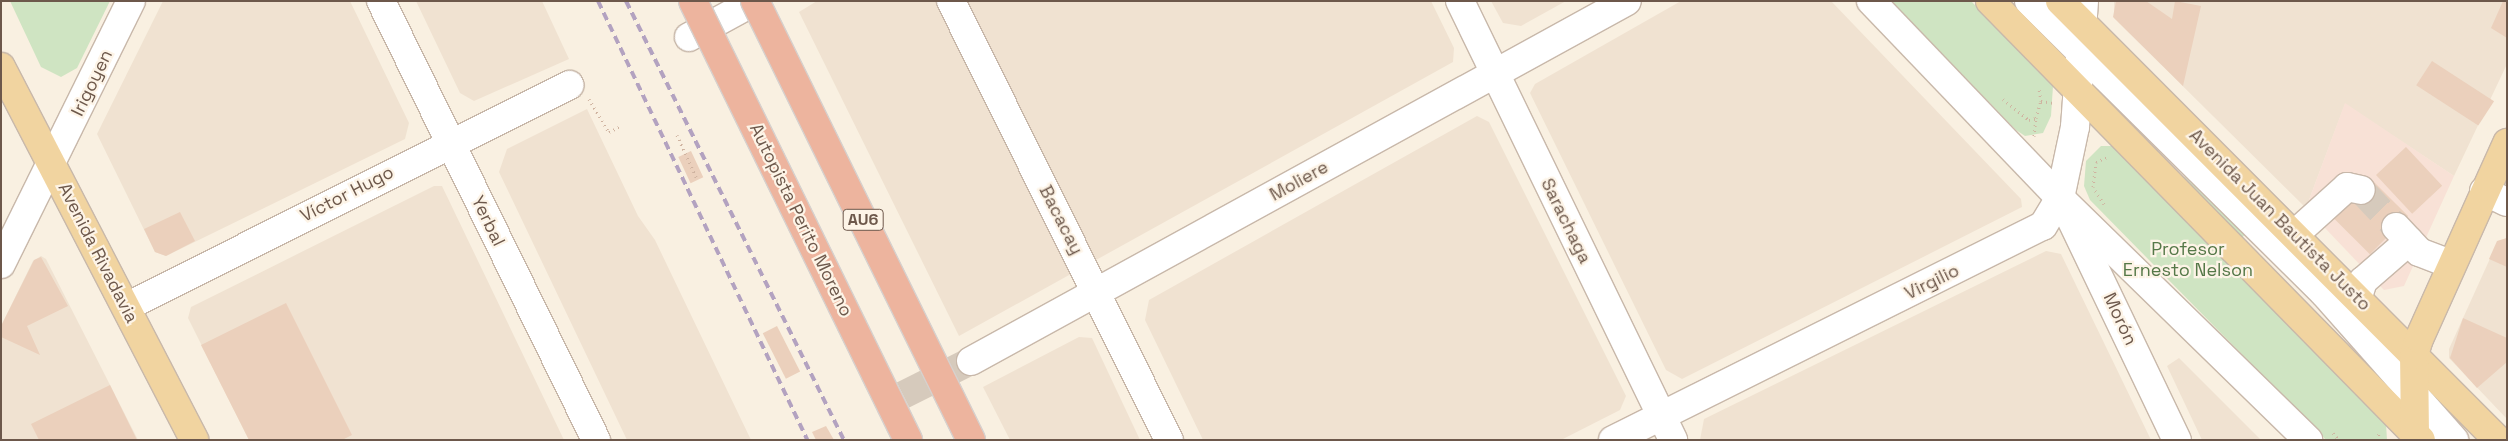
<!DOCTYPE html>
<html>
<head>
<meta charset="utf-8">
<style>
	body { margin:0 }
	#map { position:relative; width:2508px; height:441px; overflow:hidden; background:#f9f0e1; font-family:"Space Grotesk",sans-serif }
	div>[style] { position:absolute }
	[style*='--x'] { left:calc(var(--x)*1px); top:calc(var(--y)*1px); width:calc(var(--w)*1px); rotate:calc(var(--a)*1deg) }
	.residential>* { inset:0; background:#f0e2d1 }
	.commercial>* { inset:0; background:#f8e1d6 }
	.green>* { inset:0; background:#cfe4c2 }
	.building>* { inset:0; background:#ebd0bc; transform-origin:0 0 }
	.minor-tunnel>* { height:28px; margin-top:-14px; transform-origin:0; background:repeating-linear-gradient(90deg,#d6cabc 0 28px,transparent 0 42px) }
	.path>* { height:3px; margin-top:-1.5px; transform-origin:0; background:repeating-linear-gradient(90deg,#cfb3a0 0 1px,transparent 0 5px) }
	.roads { filter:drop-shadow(1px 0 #c8b8aa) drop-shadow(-1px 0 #c8b8aa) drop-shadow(0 1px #c8b8aa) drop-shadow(0 -1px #c8b8aa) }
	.minor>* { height:28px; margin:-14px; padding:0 14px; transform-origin:14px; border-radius:14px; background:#fff }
	.major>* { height:28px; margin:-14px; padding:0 14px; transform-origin:14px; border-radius:14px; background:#f1d4a0 }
	.rail>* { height:4px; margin-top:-2px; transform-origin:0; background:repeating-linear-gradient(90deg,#b3a2c0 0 8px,transparent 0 13px) }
	.bridges { filter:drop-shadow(1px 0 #d6d0cd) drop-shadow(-1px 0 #d6d0cd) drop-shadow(0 1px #d6d0cd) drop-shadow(0 -1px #d6d0cd) }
	.highway-bridge>* { height:28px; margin:-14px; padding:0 14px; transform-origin:14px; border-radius:14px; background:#edb49e }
	span { translate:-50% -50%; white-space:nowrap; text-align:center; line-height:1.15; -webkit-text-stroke:4.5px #fdf4e7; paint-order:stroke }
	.shield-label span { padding:1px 4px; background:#fdf4e7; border:1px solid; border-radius:4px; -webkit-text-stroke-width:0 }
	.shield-label { font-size:16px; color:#6d584b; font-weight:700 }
	.street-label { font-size:18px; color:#6d584b }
	.park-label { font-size:18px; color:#557848 }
	.frame { position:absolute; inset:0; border:2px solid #6d584b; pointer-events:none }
</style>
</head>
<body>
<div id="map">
	<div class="residential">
		<i style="clip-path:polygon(163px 1px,350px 1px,409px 123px,405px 139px,166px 256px,155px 252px,97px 134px)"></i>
		<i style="clip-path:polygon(416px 1px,542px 1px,569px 59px,474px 101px,460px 93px)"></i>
		<i style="clip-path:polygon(817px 1px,1431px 1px,1454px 48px,1453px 62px,959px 336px,799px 12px)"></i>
		<i style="clip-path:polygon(1491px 1px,1566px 1px,1521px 26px,1503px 23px)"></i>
		<i style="clip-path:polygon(1681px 1px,1831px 1px,2021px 199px,2022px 207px,1682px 379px,1666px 370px,1530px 93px,1535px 84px)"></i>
		<i style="clip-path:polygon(2114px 1px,2507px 1px,2507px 64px,2454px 176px,2345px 104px,2306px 208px,2114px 18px)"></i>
		<i style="clip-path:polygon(587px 109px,638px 216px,655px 240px,751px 440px,627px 440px,499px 172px,507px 149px)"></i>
		<i style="clip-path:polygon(1477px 116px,1489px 122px,1626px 396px,1620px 410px,1561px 440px,1203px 440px,1145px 320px,1149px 300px)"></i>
		<i style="clip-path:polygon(434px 186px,442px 186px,564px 440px,249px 440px,188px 318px,191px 307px)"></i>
		<i style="clip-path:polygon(2507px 238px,2507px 419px,2449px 358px,2449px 349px,2498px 241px)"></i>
		<i style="clip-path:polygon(2046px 251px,2061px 254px,2151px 440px,1700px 440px,1704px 419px)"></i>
		<i style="clip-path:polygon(41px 256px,46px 259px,138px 440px,1px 440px,1px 326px,33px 261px)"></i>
		<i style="clip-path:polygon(1079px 337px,1092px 338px,1140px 440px,1010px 440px,983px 387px)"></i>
		<i style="clip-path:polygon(2179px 358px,2261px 440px,2202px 440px,2167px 366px)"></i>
	</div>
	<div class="commercial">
		<i style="clip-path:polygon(2345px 103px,2454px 176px,2404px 286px,2384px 290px,2306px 208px)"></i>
	</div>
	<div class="green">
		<i style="clip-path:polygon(10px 1px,110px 1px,77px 68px,61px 77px,41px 67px)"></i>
		<i style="clip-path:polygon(1891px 1px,1971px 1px,2053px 86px,2051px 116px,2043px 133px,2025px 136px,2016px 130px)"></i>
		<i style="clip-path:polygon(2101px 146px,2115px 146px,2386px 424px,2387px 440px,2326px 440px,2090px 200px,2084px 186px,2086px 161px)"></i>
		<i style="clip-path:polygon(2185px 177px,2246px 233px,2241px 239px,2183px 178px)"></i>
	</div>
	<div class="building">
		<i style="clip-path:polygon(2116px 1px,2146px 1px,2172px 19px,2175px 1px,2201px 6px,2183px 86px,2113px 17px)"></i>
		<i style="clip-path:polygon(2503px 1px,2507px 1px,2507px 38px,2491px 28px)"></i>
		<i style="left:2432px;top:61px;width:74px;height:29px;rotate:33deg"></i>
		<i style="left:2406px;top:147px;width:53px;height:41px;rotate:47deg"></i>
		<i style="left:691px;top:151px;width:29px;height:14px;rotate:65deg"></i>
		<i style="left:2372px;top:180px;width:51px;height:54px;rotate:45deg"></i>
		<i style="clip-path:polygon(180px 212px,195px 241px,166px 256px,155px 252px,144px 229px)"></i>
		<i style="clip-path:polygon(2507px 238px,2507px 267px,2489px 259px,2497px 241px)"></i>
		<i style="clip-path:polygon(41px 257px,68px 306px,27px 326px,40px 355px,1px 337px,1px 326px,34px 260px)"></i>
		<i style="clip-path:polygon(286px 303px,352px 435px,342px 440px,249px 440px,201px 345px)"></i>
		<i style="clip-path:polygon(2463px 318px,2507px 338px,2507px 362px,2477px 388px,2450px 358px)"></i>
		<i style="left:777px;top:326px;width:51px;height:16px;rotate:63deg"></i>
		<i style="clip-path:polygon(110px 385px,137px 440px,39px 440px,31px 424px)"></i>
		<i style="clip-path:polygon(826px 426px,834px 440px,816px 440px,812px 432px)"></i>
	</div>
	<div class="minor-tunnel">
		<i style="--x:2361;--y:190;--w:51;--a:46.6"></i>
		<i style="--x:903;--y:395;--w:76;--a:-26.6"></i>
	</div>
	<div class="path">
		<i style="--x:589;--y:99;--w:39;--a:59"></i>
		<i style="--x:609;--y:132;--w:13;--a:-27"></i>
		<i style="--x:2003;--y:99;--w:33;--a:39"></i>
		<i style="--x:2029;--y:120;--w:7;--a:-16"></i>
		<i style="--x:2036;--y:118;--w:18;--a:-74"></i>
		<i style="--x:2041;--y:101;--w:13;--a:-99"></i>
		<i style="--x:2041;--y:101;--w:12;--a:9"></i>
		<i style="--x:677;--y:135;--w:48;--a:65.6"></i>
		<i style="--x:2034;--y:136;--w:18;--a:-84"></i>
		<i style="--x:2104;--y:204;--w:20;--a:-123"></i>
		<i style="--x:2093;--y:187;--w:25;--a:-83"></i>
		<i style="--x:2096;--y:162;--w:12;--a:-24"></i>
		<i style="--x:2333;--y:433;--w:9;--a:49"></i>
		<i style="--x:2378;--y:440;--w:8;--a:-83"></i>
	</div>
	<div class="roads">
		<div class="minor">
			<i style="--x:381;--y:1;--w:489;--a:63.9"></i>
			<i style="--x:951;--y:1;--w:490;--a:63.6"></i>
			<i style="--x:1460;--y:1;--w:488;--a:64.1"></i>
			<i style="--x:1871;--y:1;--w:273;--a:46.2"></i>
			<i style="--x:2060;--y:198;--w:347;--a:44.3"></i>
			<i style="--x:2029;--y:1;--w:416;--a:44.7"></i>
			<i style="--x:2325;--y:294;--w:195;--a:48.5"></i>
			<i style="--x:689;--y:37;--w:75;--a:-28.6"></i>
			<i style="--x:2484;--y:191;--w:25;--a:26"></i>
			<i style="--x:2071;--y:219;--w:245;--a:64.4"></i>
			<i style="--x:2396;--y:227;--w:34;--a:47"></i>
			<i style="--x:2419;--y:252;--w:34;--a:21"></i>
			<i style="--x:2295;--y:234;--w:70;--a:-42.1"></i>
			<i style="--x:2347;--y:187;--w:14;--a:12"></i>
			<i style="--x:1;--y:264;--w:293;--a:-63.7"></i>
			<i style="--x:2358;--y:297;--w:17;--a:-73"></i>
			<i style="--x:2363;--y:281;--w:61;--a:-41"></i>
			<i style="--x:126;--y:307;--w:496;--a:-26.6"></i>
			<i style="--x:971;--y:361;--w:748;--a:-28.76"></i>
			<i style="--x:1613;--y:440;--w:480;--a:-26.5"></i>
			<i style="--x:2043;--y:226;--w:33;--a:-59"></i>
			<i style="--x:2060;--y:198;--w:73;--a:-78.1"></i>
			<i style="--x:2075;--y:127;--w:126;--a:-85.9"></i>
		</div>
		<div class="major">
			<i style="--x:1990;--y:1;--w:615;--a:45.53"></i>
			<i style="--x:2060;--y:1;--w:620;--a:45.07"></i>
			<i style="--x:1;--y:67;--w:420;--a:62.6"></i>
			<i style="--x:2415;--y:434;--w:79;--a:-90.7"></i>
			<i style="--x:2414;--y:355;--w:17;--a:-73"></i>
			<i style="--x:2419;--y:339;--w:215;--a:-65.8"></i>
		</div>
	</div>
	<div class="rail">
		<i style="--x:598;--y:1;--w:486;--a:64.5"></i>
		<i style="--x:626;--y:1;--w:490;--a:63.6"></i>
	</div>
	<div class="bridges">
		<div class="highway-bridge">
			<i style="--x:693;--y:1;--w:489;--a:63.9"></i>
			<i style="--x:755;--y:1;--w:489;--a:63.8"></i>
		</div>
	</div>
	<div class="shield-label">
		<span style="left:863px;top:220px">AU6</span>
	</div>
	<div class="street-label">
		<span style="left:92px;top:83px;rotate:-64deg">Irigoyen</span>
		<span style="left:1299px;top:181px;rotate:-29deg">Moliere</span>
		<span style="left:347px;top:194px;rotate:-27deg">Víctor Hugo</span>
		<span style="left:801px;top:220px;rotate:64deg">Autopista Perito Moreno</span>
		<span style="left:1061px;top:220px;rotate:63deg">Bacacay</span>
		<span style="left:2280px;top:220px;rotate:45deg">Avenida Juan Bautista Justo</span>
		<span style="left:488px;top:221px;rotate:64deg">Yerbal</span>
		<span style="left:1566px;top:221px;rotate:64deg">Sarachaga</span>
		<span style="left:98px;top:253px;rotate:63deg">Avenida Rivadavia</span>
		<span style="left:1932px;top:282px;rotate:-26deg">Virgilio</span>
		<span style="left:2120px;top:319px;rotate:65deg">Morón</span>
	</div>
	<div class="park-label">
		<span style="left:2188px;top:260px">Profesor<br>Ernesto Nelson</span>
	</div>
	<div class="frame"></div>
</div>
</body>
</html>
